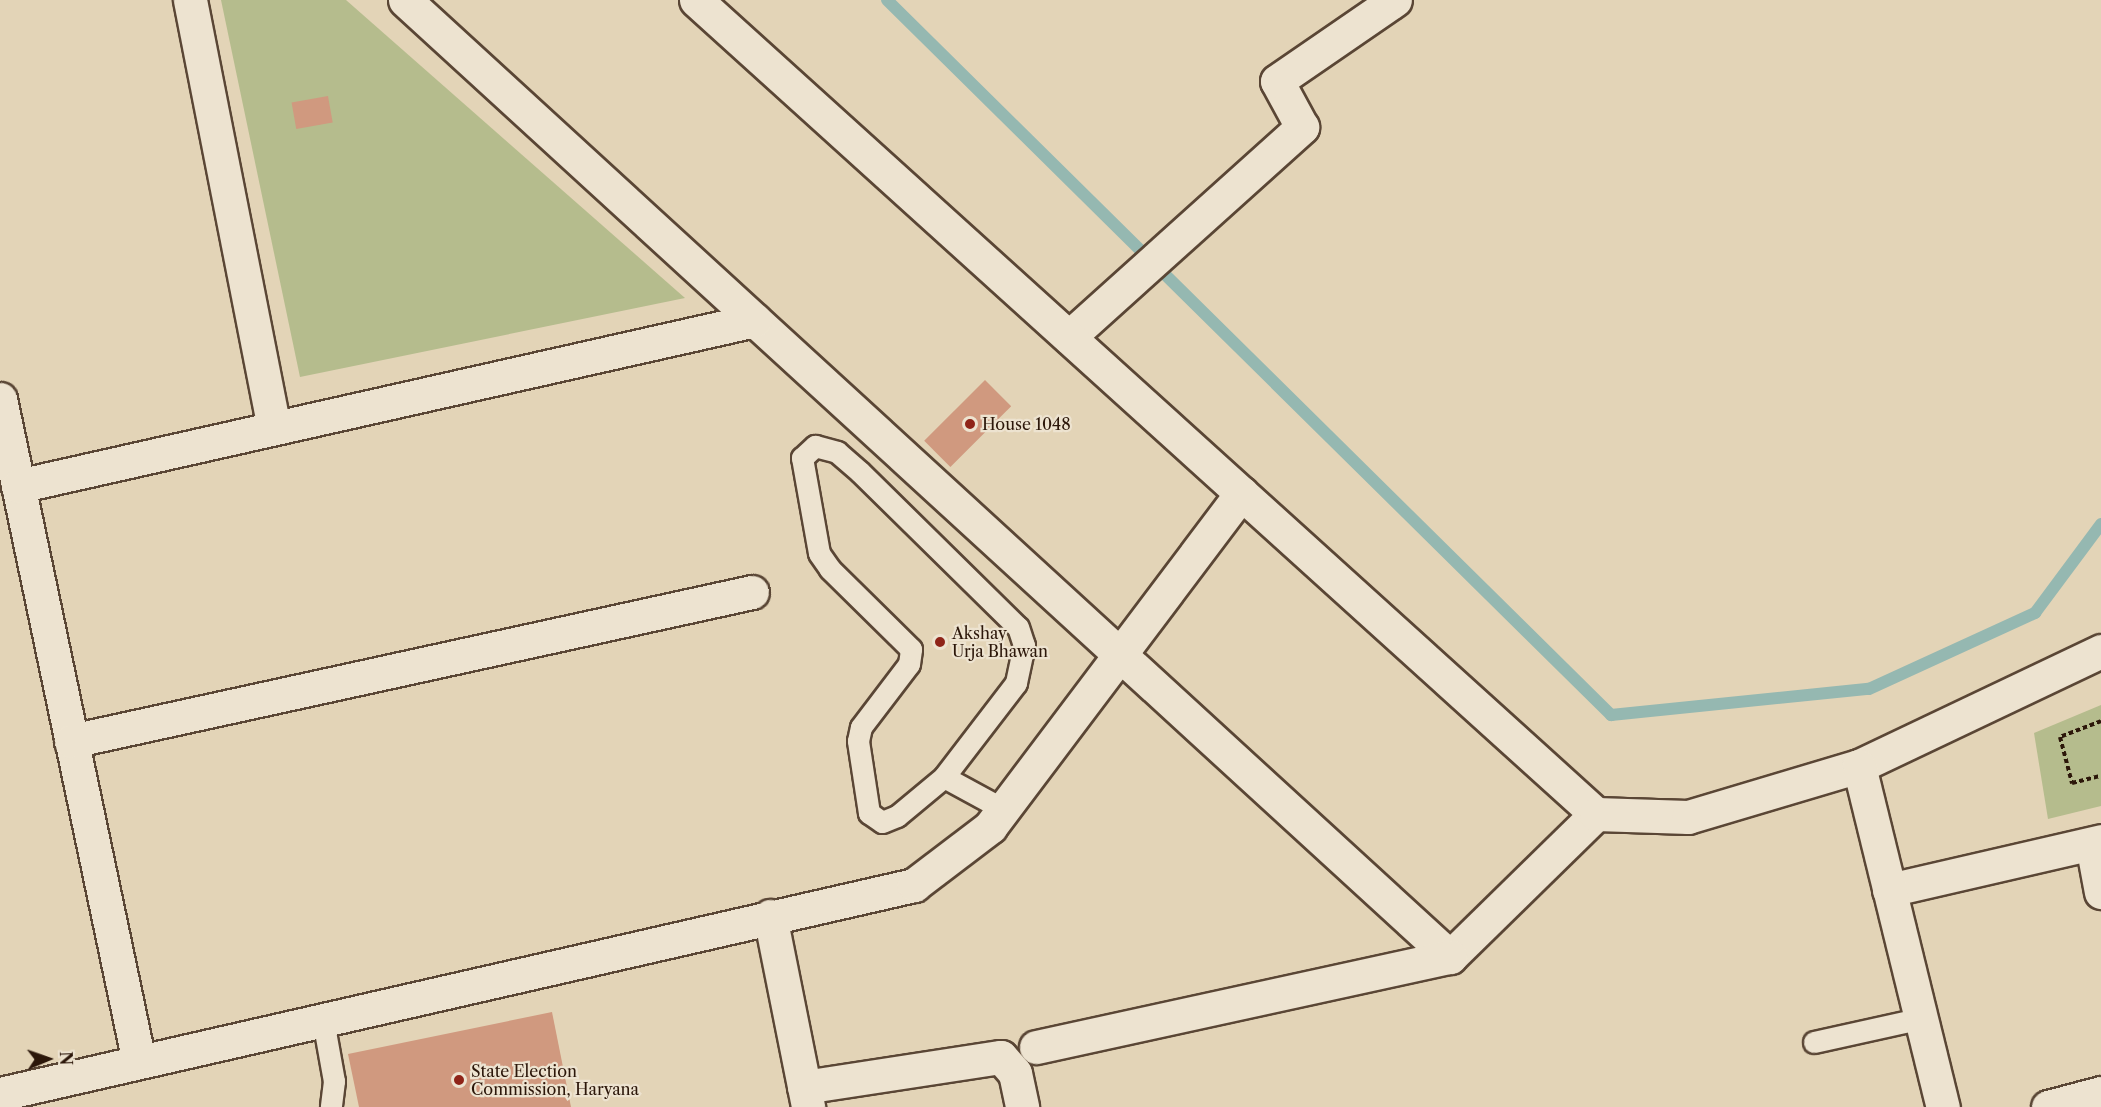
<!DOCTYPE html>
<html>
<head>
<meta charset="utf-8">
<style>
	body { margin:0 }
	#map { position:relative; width:2101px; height:1107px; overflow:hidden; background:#e3d4b7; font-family:"Libre Caslon Text",serif }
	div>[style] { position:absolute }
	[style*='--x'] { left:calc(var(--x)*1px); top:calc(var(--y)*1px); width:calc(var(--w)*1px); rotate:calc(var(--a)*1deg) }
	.green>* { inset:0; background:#b5bc8d }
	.stream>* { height:12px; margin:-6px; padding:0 6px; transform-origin:6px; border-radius:6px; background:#95b8b1 }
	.building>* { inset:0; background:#d0997f; transform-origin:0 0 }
	.path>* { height:4px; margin-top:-2px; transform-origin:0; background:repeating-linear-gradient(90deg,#2c170a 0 4.5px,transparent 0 7.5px) }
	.roads { filter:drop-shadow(2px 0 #5a4635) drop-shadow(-2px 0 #5a4635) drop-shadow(0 2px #5a4635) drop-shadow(0 -2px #5a4635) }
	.lane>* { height:21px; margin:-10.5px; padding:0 10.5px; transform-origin:10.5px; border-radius:10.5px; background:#ede3d0 }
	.street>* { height:33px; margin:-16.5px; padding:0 16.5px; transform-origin:16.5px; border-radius:16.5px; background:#ede3d0 }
	.secondary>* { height:33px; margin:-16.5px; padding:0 16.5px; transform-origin:16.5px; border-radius:16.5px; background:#ede3d0 }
	.dots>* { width:16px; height:16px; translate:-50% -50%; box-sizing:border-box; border:3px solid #ede3d0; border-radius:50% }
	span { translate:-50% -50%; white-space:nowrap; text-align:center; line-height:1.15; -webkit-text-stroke:4.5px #ede3d0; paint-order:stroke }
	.poi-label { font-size:16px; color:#2c170a }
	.left { translate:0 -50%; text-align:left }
	.north { position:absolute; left:18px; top:1029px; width:60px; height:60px; -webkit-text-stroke:4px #ede3d0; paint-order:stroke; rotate:88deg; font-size:16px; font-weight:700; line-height:24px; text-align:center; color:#2c170a }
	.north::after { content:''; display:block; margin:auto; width:21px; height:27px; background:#2c170a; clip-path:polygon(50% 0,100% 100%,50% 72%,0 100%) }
</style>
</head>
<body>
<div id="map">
	<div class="green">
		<i style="clip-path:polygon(221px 0,346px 0,685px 298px,300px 377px)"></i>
		<i style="clip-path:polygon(2101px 705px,2101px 806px,2048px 819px,2034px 733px)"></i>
	</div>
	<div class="stream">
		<i style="--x:887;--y:0;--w:1018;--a:44.64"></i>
		<i style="--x:1611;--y:715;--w:259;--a:-5.8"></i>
		<i style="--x:1869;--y:689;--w:183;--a:-24.6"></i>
		<i style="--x:2035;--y:613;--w:111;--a:-53.4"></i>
	</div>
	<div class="building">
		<i style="left:328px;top:96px;width:27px;height:37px;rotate:80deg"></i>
		<i style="left:985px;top:380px;width:37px;height:86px;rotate:45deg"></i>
		<i style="clip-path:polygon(552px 1012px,571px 1107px,359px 1107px,348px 1054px)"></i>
	</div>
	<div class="path">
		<i style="--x:2101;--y:721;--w:44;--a:158.7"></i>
		<i style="--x:2060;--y:737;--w:48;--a:75.4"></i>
		<i style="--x:2072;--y:783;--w:30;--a:-14"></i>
	</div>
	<div class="roads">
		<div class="lane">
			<i style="--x:815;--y:446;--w:23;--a:15"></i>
			<i style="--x:837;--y:452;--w:30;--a:41"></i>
			<i style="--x:860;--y:472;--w:221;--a:44.5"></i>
			<i style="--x:1018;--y:627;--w:19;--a:72"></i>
			<i style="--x:1024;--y:645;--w:39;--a:102"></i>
			<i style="--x:1016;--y:683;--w:118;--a:127.5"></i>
			<i style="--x:944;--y:777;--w:61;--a:140.3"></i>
			<i style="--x:897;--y:816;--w:16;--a:158"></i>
			<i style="--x:882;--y:822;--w:16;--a:-145"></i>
			<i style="--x:869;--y:813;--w:73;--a:-98.7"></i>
			<i style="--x:858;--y:741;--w:14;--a:-78"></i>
			<i style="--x:861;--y:727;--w:79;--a:-52.7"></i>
			<i style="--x:909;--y:664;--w:15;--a:-82"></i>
			<i style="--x:911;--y:649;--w:114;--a:-135.4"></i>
			<i style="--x:830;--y:569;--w:19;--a:-125"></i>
			<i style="--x:819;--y:553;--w:97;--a:-100.1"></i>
			<i style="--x:802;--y:458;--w:18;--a:-43"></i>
			<i style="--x:944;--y:777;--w:67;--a:28.5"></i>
			<i style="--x:323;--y:1020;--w:62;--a:79.8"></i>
			<i style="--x:334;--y:1081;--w:26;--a:97"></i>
			<i style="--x:1814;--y:1042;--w:111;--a:-12.5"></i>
		</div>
		<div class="street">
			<i style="--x:190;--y:0;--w:436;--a:78.9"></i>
			<i style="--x:405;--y:0;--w:1417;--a:42.48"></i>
			<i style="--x:1450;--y:957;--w:204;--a:-44.4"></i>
			<i style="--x:1069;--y:337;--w:314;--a:-42"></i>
			<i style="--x:1302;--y:127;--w:52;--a:-118.5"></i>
			<i style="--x:1277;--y:81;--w:143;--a:-34.5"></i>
			<i style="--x:0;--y:399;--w:677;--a:78.16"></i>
			<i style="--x:18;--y:486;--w:755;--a:-12.69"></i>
			<i style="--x:71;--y:741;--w:697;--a:-12.34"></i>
			<i style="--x:2092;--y:844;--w:49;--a:79.4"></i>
			<i style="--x:1889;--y:890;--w:218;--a:-13"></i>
			<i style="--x:770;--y:916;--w:195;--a:78.7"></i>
			<i style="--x:1036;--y:1047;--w:424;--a:-12.3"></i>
			<i style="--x:804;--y:1087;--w:199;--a:-8.7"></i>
			<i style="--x:1001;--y:1057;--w:21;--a:49"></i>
			<i style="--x:1015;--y:1073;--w:35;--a:78"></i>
			<i style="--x:0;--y:1094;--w:938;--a:-12.88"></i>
			<i style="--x:914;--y:885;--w:96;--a:-37.3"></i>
			<i style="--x:990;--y:827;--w:418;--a:-53"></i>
			<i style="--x:2048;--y:1107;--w:55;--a:-14.8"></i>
		</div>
		<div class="secondary">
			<i style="--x:696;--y:0;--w:1214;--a:42.13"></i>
			<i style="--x:1596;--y:814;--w:92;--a:1.9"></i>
			<i style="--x:1688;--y:817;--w:178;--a:-16.6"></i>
			<i style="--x:1859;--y:766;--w:268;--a:-25.4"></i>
			<i style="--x:1859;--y:766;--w:351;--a:76.2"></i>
		</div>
	</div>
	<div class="dots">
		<i style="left:970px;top:424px;background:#8f2418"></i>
		<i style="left:940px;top:642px;background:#8f2418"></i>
		<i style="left:459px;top:1080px;background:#8f2418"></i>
	</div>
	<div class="poi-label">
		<span class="left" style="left:982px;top:424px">House 1048</span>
		<span class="left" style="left:952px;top:642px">Akshay<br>Urja Bhawan</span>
		<span class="left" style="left:471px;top:1080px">State Election<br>Commission, Haryana</span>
	</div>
	<div class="north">N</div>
</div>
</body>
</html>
